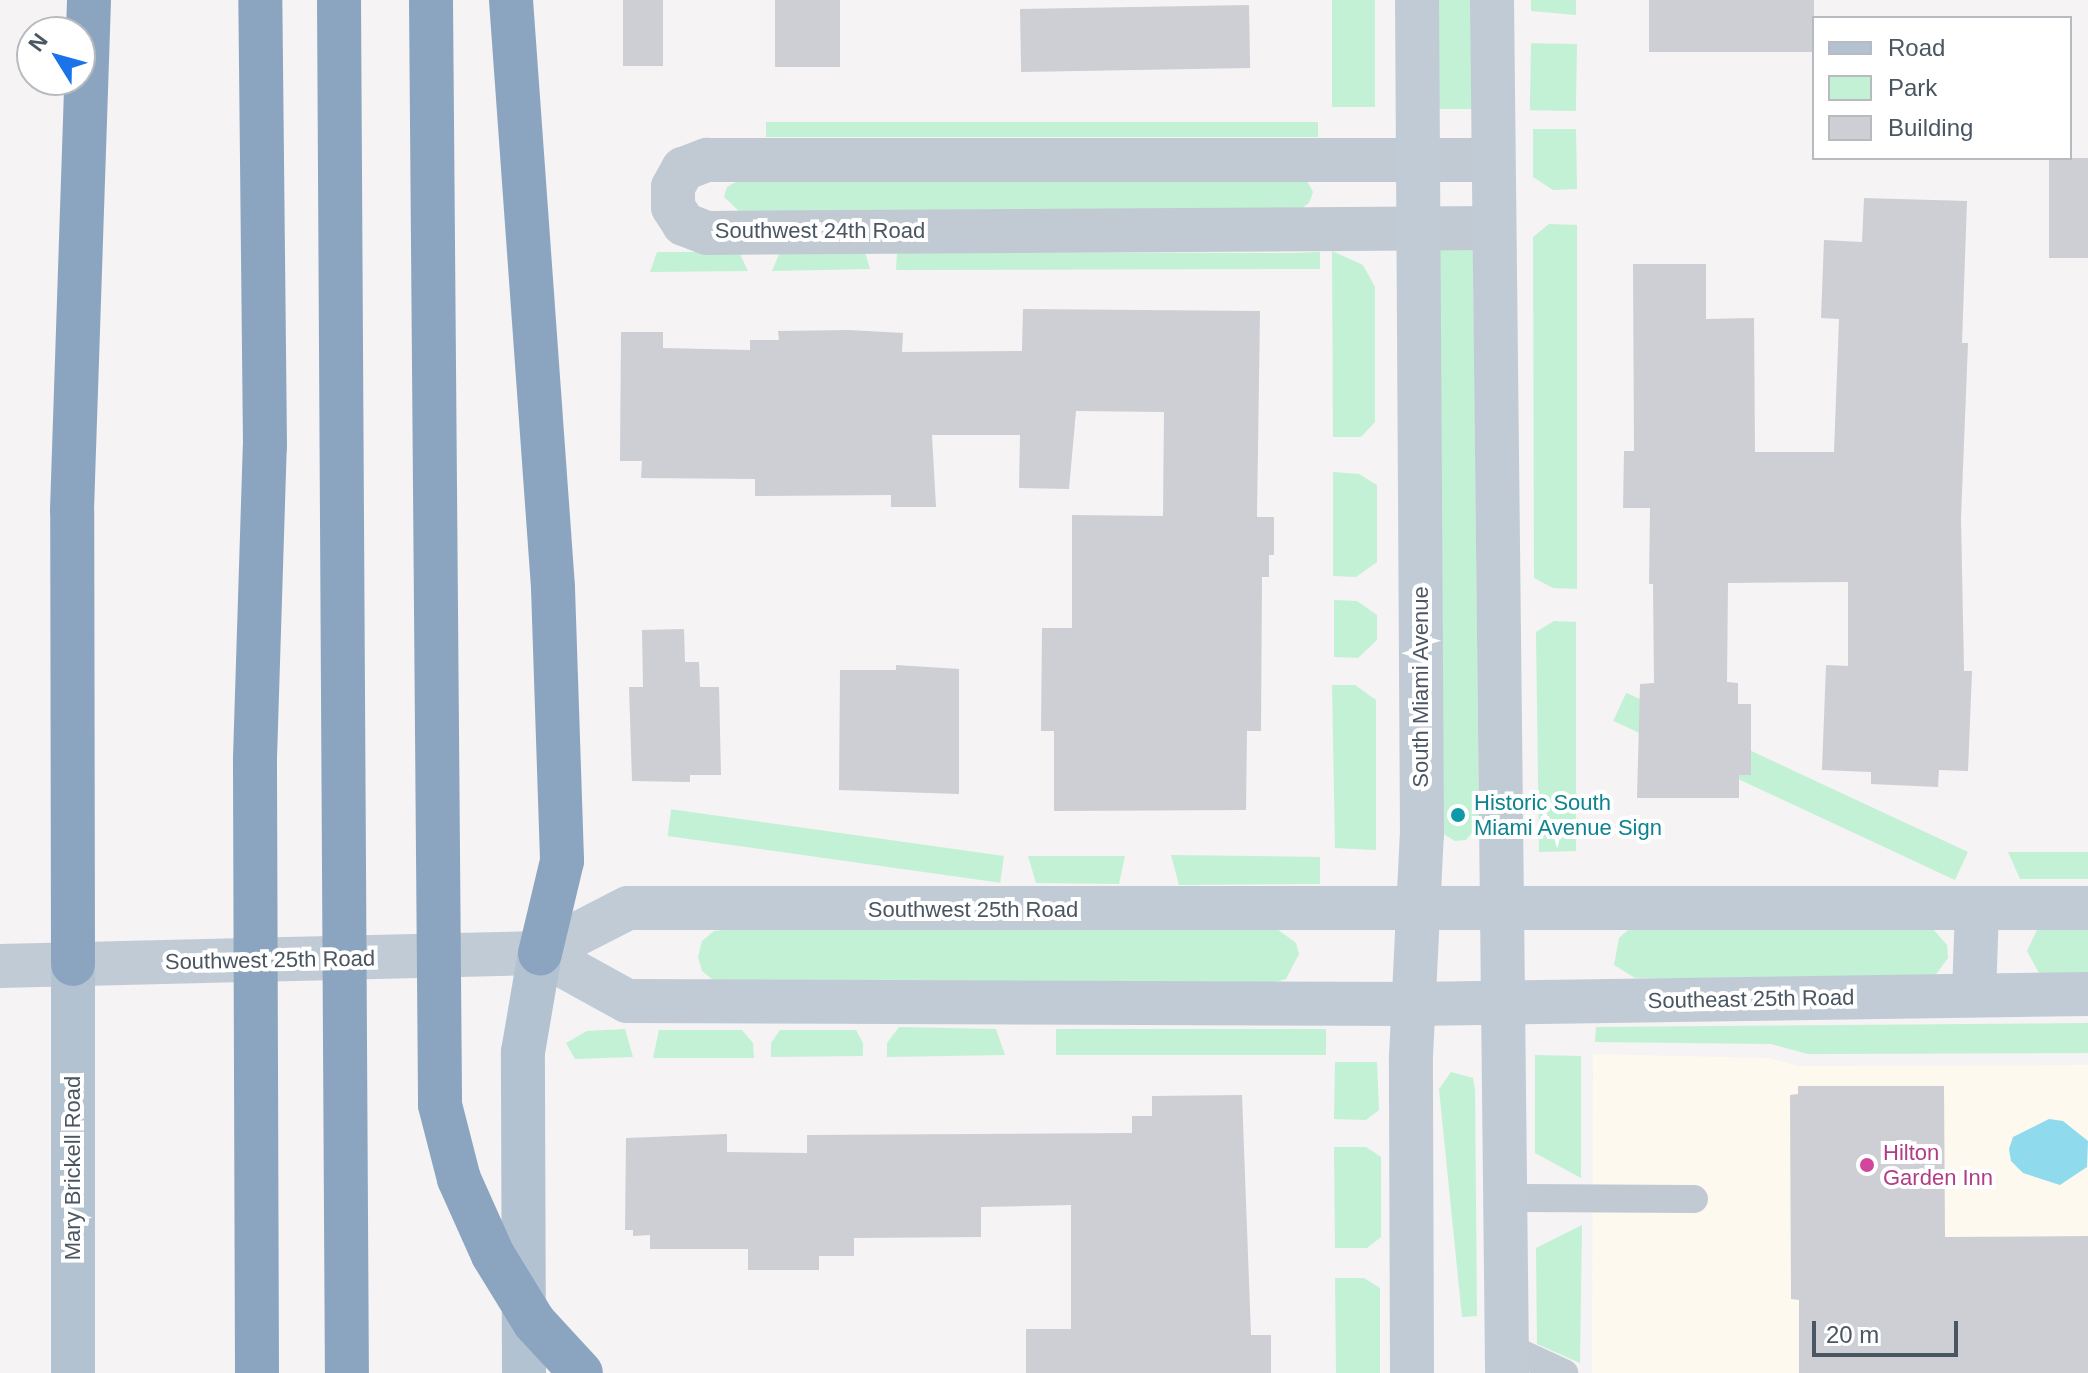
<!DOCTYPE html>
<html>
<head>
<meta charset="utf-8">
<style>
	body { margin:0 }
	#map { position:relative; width:2088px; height:1373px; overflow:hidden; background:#f5f3f3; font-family:Arial,sans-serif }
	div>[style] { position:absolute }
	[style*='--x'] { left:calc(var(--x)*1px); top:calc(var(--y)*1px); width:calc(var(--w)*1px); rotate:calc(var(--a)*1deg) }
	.commercial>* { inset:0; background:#fdf9ef }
	.green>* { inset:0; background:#c3f1d5; transform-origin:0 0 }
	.water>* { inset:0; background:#90daee }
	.building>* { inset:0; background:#cdcfd5; transform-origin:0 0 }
	.lane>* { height:28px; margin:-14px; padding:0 14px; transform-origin:14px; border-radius:14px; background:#c1cad2 }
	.street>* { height:44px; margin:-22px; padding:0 22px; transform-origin:22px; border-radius:22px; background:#c1cad2 }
	.secondary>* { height:44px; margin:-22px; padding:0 22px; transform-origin:22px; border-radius:22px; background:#c1cbd6 }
	.primary>* { height:44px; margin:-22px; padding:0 22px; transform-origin:22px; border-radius:22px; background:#b3c2d1 }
	.highway>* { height:44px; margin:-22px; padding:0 22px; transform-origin:22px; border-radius:22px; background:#8ba5c1 }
	.dots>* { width:22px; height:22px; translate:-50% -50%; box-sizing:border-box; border:4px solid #fff; border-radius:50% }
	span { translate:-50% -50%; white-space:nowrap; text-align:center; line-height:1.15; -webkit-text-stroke:8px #fff; paint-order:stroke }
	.street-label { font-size:22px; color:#4a5661 }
	.culture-label { font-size:22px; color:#0d838f }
	.left { translate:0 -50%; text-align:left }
	.hotel-label { font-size:22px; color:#b23c85 }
	.legend { position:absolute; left:1812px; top:16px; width:260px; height:144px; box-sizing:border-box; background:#fff; border:2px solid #b7bbc0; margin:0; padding:10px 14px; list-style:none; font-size:24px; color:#4a5661 }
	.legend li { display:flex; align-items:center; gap:16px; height:40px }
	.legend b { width:40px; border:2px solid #b7bbc0 }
	.north { position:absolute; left:16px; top:16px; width:80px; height:80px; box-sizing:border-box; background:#fff; border:2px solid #b7bbc0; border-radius:50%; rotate:307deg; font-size:22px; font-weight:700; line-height:32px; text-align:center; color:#4a5661 }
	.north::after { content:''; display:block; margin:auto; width:28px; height:36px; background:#1a73e8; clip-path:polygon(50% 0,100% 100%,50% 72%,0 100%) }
	.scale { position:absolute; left:1812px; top:1321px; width:146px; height:36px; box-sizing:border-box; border:4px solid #4a5661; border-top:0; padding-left:10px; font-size:24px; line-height:28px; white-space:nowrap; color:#4a5661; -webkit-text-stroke:6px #fff; paint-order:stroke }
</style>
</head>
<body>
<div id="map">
	<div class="commercial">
		<i style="clip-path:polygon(1593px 1054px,1769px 1058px,1799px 1066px,2088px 1065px,2088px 1373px,1592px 1373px)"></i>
	</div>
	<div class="green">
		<i style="left:1332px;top:0;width:43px;height:107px"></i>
		<i style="left:1432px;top:0;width:45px;height:109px"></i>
		<i style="clip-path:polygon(1531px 0,1576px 0,1576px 15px,1531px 11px)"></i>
		<i style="left:1577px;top:44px;width:67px;height:46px;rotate:91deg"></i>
		<i style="left:1318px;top:122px;width:15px;height:552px;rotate:90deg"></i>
		<i style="clip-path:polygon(1533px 129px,1576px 129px,1577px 189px,1553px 190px,1533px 177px)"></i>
		<i style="clip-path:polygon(741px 179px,1307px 181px,1313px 192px,1309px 203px,1295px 213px,741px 213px,724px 197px,727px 187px)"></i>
		<i style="clip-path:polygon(1549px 224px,1577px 225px,1577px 589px,1553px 588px,1534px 578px,1533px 237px)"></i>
		<i style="clip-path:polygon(1468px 243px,1473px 251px,1479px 823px,1466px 840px,1455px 841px,1437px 830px,1440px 245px)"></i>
		<i style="clip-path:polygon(1332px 251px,1363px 265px,1375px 287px,1375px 422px,1361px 437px,1333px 437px)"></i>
		<i style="clip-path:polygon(657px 252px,739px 252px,748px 271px,650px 272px)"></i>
		<i style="clip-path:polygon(780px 252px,865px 252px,870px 269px,772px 271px)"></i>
		<i style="clip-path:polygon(897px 252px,1292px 253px,1320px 252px,1320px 269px,896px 270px)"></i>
		<i style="clip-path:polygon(1333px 472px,1359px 474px,1377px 485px,1377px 562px,1356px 577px,1333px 576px)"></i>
		<i style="clip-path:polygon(1334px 600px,1357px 601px,1377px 615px,1377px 640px,1358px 658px,1334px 657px)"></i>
		<i style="clip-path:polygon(1554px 621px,1576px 622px,1576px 851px,1539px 852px,1536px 632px)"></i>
		<i style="clip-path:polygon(1332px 685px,1355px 685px,1376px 700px,1376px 850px,1335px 848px)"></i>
		<i style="left:1968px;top:852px;width:31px;height:377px;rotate:115deg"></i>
		<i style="clip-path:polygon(2008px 852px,2088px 852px,2088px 879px,2020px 879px)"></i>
		<i style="clip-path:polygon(1171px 855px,1320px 857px,1320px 884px,1179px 885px)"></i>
		<i style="left:1004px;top:856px;width:27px;height:336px;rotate:98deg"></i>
		<i style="clip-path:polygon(1028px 856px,1125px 856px,1119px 884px,1036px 883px)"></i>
		<i style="clip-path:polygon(2088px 922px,2088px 978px,2039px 973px,2027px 951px,2038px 928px)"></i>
		<i style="clip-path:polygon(730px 929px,1277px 929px,1296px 943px,1299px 954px,1286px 979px,1268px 984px,713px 980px,702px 971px,698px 957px,702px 941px,714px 931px)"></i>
		<i style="clip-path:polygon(1629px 929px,1933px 929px,1947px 945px,1948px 958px,1934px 977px,1921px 980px,1635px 978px,1614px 965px,1619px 938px)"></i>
		<i style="clip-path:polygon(2088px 1023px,2088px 1053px,1808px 1054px,1771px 1044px,1595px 1042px,1596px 1027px)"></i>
		<i style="clip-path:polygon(899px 1027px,996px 1029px,1005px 1055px,887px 1057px,887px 1043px)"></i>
		<i style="clip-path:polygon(625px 1029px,633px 1057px,575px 1059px,566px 1043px,587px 1031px)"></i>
		<i style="left:1056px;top:1029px;width:270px;height:26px"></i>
		<i style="clip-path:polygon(659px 1030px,742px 1030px,753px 1043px,754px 1058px,653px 1058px)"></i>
		<i style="clip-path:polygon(780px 1030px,856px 1030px,863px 1043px,863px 1056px,771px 1057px,771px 1043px)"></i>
		<i style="clip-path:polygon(1535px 1055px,1581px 1056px,1581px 1178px,1535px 1153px)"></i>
		<i style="clip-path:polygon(1335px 1062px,1377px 1062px,1379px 1110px,1366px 1120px,1334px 1119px)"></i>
		<i style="clip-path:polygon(1451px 1072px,1473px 1078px,1475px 1090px,1477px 1316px,1462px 1317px,1439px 1089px)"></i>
		<i style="clip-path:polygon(1334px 1147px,1366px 1147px,1381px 1157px,1381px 1237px,1367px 1248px,1335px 1248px)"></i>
		<i style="clip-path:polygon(1582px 1225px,1580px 1363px,1537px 1344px,1536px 1248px)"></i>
		<i style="clip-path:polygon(1335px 1278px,1364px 1278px,1380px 1288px,1380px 1373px,1336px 1373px)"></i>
	</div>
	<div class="water">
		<i style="clip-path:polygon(2049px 1119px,2063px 1121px,2088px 1141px,2087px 1167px,2060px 1185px,2023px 1173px,2011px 1161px,2009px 1149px,2013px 1137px)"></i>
	</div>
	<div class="building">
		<i style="left:623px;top:0;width:40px;height:66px"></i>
		<i style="left:775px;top:0;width:65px;height:67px"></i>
		<i style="left:1649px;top:0;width:165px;height:52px"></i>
		<i style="left:1249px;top:5px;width:63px;height:229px;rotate:89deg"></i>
		<i style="left:2049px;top:158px;width:39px;height:100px"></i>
		<i style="clip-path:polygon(1864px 198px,1967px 201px,1962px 343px,1968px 343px,1961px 518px,1964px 671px,1972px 671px,1968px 771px,1939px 770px,1938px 787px,1871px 784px,1871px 772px,1822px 770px,1826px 665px,1848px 666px,1848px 582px,1728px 583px,1727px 682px,1738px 683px,1738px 704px,1751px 704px,1751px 775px,1739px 775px,1739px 798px,1637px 798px,1640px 684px,1654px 683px,1653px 584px,1649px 584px,1650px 508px,1623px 508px,1624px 451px,1634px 451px,1633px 264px,1706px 264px,1706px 319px,1754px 318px,1755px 452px,1834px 452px,1839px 319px,1821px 318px,1824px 240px,1862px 242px)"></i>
		<i style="clip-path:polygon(1023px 309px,1260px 311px,1257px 517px,1274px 517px,1274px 555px,1269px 555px,1269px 577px,1262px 577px,1261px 731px,1247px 731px,1246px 810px,1054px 811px,1054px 731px,1041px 731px,1042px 628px,1072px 628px,1072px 515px,1163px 516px,1164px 412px,1076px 411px,1069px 489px,1019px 488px,1020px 435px,932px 435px,936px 507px,891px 507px,891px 495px,755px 496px,755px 479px,641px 478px,642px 461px,620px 461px,621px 332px,663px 332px,663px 348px,750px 350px,750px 340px,779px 340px,778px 331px,849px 330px,903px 333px,902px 352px,1022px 351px)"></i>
		<i style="clip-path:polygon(684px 629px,685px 662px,699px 662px,700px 687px,719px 687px,721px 775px,690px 775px,690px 782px,632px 781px,629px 687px,643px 687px,642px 630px)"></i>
		<i style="clip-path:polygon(896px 665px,959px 669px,959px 794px,839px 790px,840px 670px,896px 670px)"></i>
		<i style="clip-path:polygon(1798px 1086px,1944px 1086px,1945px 1237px,2088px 1236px,2088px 1373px,1799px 1373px,1799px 1300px,1791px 1299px,1790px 1095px,1798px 1094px)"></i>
		<i style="clip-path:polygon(1242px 1095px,1251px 1335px,1271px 1335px,1271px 1373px,1026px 1373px,1026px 1329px,1071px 1329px,1071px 1205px,981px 1207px,981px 1237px,854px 1238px,854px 1256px,819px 1256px,819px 1270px,748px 1270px,748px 1249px,650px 1249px,650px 1235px,633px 1236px,633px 1230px,625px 1230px,626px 1138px,727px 1134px,727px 1152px,807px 1153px,807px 1135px,1132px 1133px,1132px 1116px,1152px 1116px,1152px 1096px)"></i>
	</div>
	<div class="lane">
		<i style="--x:1505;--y:1198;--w:189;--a:0.3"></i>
		<i style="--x:1507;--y:1347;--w:63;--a:24.5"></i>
	</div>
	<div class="street">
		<i style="--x:1493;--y:228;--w:786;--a:179.64"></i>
		<i style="--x:707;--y:233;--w:25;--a:-159"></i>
		<i style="--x:684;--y:224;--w:20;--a:-123"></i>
		<i style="--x:673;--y:207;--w:20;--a:-90"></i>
		<i style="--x:673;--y:187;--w:21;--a:-61"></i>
		<i style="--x:683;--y:169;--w:26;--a:-21"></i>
		<i style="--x:707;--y:160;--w:786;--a:0"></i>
	</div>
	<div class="secondary">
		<i style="--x:1492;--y:0;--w:1373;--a:89.37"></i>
		<i style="--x:540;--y:953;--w:99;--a:28.9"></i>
		<i style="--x:627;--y:1001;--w:787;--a:0.22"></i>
		<i style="--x:1414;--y:1004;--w:674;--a:-0.85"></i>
		<i style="--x:0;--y:966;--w:540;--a:-1.38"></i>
		<i style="--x:540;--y:953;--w:99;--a:-27.1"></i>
		<i style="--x:628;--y:908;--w:1460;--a:0"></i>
		<i style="--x:1974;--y:995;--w:87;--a:-88"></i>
		<i style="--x:1412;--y:1373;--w:317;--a:-90.2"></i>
		<i style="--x:1411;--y:1056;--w:221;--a:-87.2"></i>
		<i style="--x:1422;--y:835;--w:835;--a:-90.34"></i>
	</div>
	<div class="primary">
		<i style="--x:73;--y:964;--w:409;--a:90"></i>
		<i style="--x:524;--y:1373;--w:321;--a:-90.2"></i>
		<i style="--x:523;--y:1052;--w:100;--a:-80.3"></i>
	</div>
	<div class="highway">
		<i style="--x:339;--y:0;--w:1373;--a:89.67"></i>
		<i style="--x:431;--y:0;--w:1105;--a:89.53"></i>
		<i style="--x:440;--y:1105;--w:76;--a:75.6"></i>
		<i style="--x:459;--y:1179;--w:83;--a:65.9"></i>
		<i style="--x:493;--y:1255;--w:79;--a:58.5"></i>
		<i style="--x:534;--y:1322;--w:69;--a:47.3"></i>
		<i style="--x:511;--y:0;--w:589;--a:85.91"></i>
		<i style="--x:553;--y:588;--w:273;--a:88.1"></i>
		<i style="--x:562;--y:861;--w:95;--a:103.4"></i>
		<i style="--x:73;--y:964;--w:454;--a:-90.1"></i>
		<i style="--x:72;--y:510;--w:510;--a:-88.09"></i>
		<i style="--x:257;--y:1373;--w:615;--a:-90.19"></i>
		<i style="--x:255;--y:758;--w:312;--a:-88.2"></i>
		<i style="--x:265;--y:446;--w:446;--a:-90.6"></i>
	</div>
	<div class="dots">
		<i style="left:1458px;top:815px;background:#0f9aa8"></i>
		<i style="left:1867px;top:1165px;background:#d1479c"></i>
	</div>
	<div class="street-label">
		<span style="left:820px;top:231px">Southwest 24th Road</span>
		<span style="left:1421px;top:687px;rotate:-90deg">South Miami Avenue</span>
		<span style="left:973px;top:910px">Southwest 25th Road</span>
		<span style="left:270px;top:960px;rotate:-1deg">Southwest 25th Road</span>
		<span style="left:1751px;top:999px;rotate:-1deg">Southeast 25th Road</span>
		<span style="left:73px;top:1168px;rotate:-90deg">Mary Brickell Road</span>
	</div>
	<div class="culture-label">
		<span class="left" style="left:1474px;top:815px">Historic South<br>Miami Avenue Sign</span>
	</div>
	<div class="hotel-label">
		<span class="left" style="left:1883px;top:1165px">Hilton<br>Garden Inn</span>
	</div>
	<ul class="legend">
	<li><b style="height:10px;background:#b3c2d1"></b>Road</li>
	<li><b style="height:22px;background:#c3f1d5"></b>Park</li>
	<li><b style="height:22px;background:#cdcfd5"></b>Building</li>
	</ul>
	<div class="north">N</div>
	<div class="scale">20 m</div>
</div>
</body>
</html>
